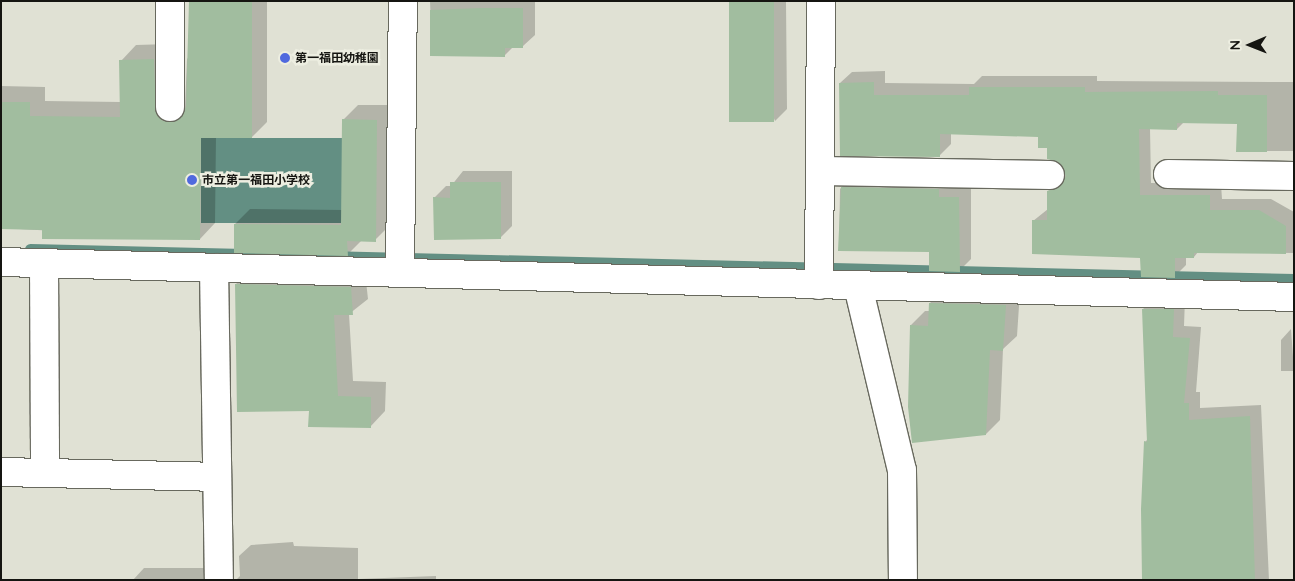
<!DOCTYPE html>
<html>
<head>
<meta charset="utf-8">
<style>
	body { margin:0 }
	#map { position:relative; width:1295px; height:581px; overflow:hidden; background:#e0e1d4; font-family:Quicksand,"Noto Sans JP",sans-serif }
	div>[style] { position:absolute }
	[style*='--x'] { left:calc(var(--x)*1px); top:calc(var(--y)*1px); width:calc(var(--w)*1px); rotate:calc(var(--a)*1deg) }
	.water>* { inset:0; background:#638f83; transform-origin:0 0 }
	.shadow>* { inset:0; background:#0003 }
	.stream>* { height:11px; margin:-5.5px; padding:0 5.5px; transform-origin:5.5px; border-radius:5.5px; background:#638f83 }
	.building>* { inset:0; background:#a1bd9f; transform-origin:0 0 }
	.roads { filter:drop-shadow(1px 0 #68695e) drop-shadow(-1px 0 #68695e) drop-shadow(0 1px #68695e) drop-shadow(0 -1px #68695e) }
	.minor>* { height:28px; margin:-14px; padding:0 14px; transform-origin:14px; border-radius:14px; background:#fff }
	.dots>* { width:14px; height:14px; translate:-50% -50%; box-sizing:border-box; border:2px solid #edeee1; border-radius:50% }
	span { translate:-50% -50%; white-space:nowrap; text-align:center; line-height:1.15; -webkit-text-stroke:5px #edeee1; paint-order:stroke }
	.poi-label { font-size:12px; color:#151511; font-weight:700 }
	.left { translate:0 -50%; text-align:left }
	.frame { position:absolute; inset:0; border:2px solid #151511; pointer-events:none }
	.north { position:absolute; left:1225px; top:20px; width:50px; height:50px; -webkit-text-stroke:4px #edeee1; paint-order:stroke; rotate:269deg; font-size:14px; font-weight:700; line-height:20px; text-align:center; color:#151511 }
	.north::after { content:''; display:block; margin:auto; width:18px; height:22px; background:#151511; clip-path:polygon(50% 0,100% 100%,50% 72%,0 100%) }
</style>
</head>
<body>
<div id="map">
	<div class="water">
		<i style="left:201px;top:138px;width:141px;height:85px"></i>
	</div>
	<div class="shadow">
		<i style="clip-path:polygon(191px 1px,267px 1px,267px 122px,252px 137px,216px 137px,215px 223px,200px 239px,1px 228px,1px 86px,45px 87px,45px 101px,121px 102px,121px 61px,136px 45px,169px 44px,171px 99px,185px 107px,187px 59px,191px 55px)"></i>
		<i style="clip-path:polygon(430px 1px,535px 1px,535px 35px,523px 46px,514px 46px,504px 56px,432px 54px)"></i>
		<i style="clip-path:polygon(729px 1px,788px 1px,786px 2px,787px 109px,775px 121px)"></i>
		<i style="clip-path:polygon(885px 71px,885px 83px,974px 84px,982px 76px,1097px 76px,1097px 81px,1294px 82px,1294px 151px,1238px 151px,1238px 123px,1184px 122px,1177px 129px,1150px 128px,1151px 183px,1221px 184px,1222px 199px,1271px 199px,1294px 212px,1294px 253px,1198px 252px,1194px 257px,1186px 257px,1186px 265px,1174px 277px,1141px 257px,1033px 221px,1048px 209px,1048px 191px,1064px 179px,1065px 167px,1039px 136px,951px 133px,951px 144px,939px 156px,840px 83px,852px 72px)"></i>
		<i style="clip-path:polygon(358px 105px,391px 105px,390px 225px,375px 240px,362px 240px,348px 254px,235px 224px,250px 209px,343px 210px,343px 120px)"></i>
		<i style="clip-path:polygon(463px 171px,512px 171px,512px 226px,500px 238px,434px 198px,446px 186px,451px 186px)"></i>
		<i style="clip-path:polygon(851px 177px,971px 186px,971px 259px,959px 271px,931px 251px,839px 250px,840px 189px)"></i>
		<i style="clip-path:polygon(251px 269px,365px 272px,368px 299px,349px 314px,353px 381px,386px 382px,385px 411px,370px 427px,310px 410px,236px 284px)"></i>
		<i style="clip-path:polygon(944px 289px,1020px 291px,1017px 336px,1003px 349px,1000px 420px,986px 434px,911px 325px,925px 311px,930px 311px,930px 303px)"></i>
		<i style="clip-path:polygon(1155px 297px,1185px 298px,1184px 326px,1201px 327px,1196px 392px,1200px 392px,1200px 408px,1261px 405px,1269px 580px,1143px 580px,1145px 442px,1148px 439px,1143px 309px)"></i>
		<i style="clip-path:polygon(1291px 329px,1294px 371px,1281px 371px,1281px 340px)"></i>
		<i style="clip-path:polygon(293px 542px,294px 546px,358px 548px,358px 579px,436px 576px,436px 580px,236px 580px,240px 576px,239px 556px,251px 545px)"></i>
		<i style="clip-path:polygon(144px 568px,215px 568px,223px 580px,133px 580px)"></i>
	</div>
	<div class="stream">
		<i style="--x:30;--y:249;--w:1264;--a:1.36"></i>
	</div>
	<div class="building">
		<i style="clip-path:polygon(189px 1px,252px 1px,252px 138px,201px 138px,200px 240px,42px 239px,42px 230px,1px 229px,1px 102px,30px 102px,30px 116px,120px 117px,119px 60px,154px 59px,156px 114px,163px 121px,177px 121px,186px 107px)"></i>
		<i style="left:729px;top:1px;width:45px;height:121px"></i>
		<i style="clip-path:polygon(481px 8px,523px 8px,523px 48px,505px 48px,505px 57px,430px 56px,430px 10px)"></i>
		<i style="clip-path:polygon(874px 82px,874px 95px,969px 95px,969px 87px,1085px 87px,1085px 92px,1218px 91px,1218px 95px,1267px 95px,1267px 152px,1236px 152px,1237px 124px,1177px 123px,1177px 130px,1139px 129px,1140px 195px,1210px 195px,1210px 210px,1259px 210px,1286px 226px,1286px 254px,1194px 253px,1194px 258px,1175px 258px,1175px 278px,1141px 277px,1140px 258px,1032px 254px,1032px 220px,1047px 220px,1047px 191px,1058px 188px,1066px 176px,1058px 162px,1047px 159px,1047px 148px,1038px 148px,1038px 137px,940px 134px,940px 157px,840px 156px,839px 83px)"></i>
		<i style="clip-path:polygon(342px 119px,377px 120px,376px 242px,347px 241px,348px 256px,234px 253px,234px 224px,341px 225px)"></i>
		<i style="clip-path:polygon(450px 182px,501px 182px,501px 239px,434px 240px,433px 197px,450px 198px)"></i>
		<i style="clip-path:polygon(841px 187px,939px 189px,939px 197px,959px 197px,960px 272px,929px 271px,929px 252px,838px 251px)"></i>
		<i style="clip-path:polygon(235px 284px,351px 287px,353px 315px,334px 315px,338px 396px,371px 397px,371px 428px,308px 427px,309px 411px,237px 412px)"></i>
		<i style="clip-path:polygon(929px 303px,1006px 305px,1003px 351px,990px 350px,986px 435px,912px 443px,908px 407px,910px 325px,928px 326px)"></i>
		<i style="clip-path:polygon(1142px 309px,1174px 309px,1173px 337px,1190px 338px,1184px 403px,1189px 403px,1189px 420px,1250px 416px,1255px 580px,1142px 580px,1141px 509px,1144px 441px,1147px 442px)"></i>
	</div>
	<div class="roads">
		<div class="minor">
			<i style="--x:170;--y:1;--w:106;--a:90"></i>
			<i style="--x:822;--y:171;--w:228;--a:1"></i>
			<i style="--x:1168;--y:174;--w:126;--a:0.9"></i>
			<i style="--x:1;--y:262;--w:1293;--a:1.55"></i>
			<i style="--x:44;--y:264;--w:209;--a:89.7"></i>
			<i style="--x:214;--y:268;--w:312;--a:89.1"></i>
			<i style="--x:400;--y:273;--w:272;--a:-89.4"></i>
			<i style="--x:819;--y:285;--w:284;--a:-89.6"></i>
			<i style="--x:858;--y:286;--w:189;--a:76.6"></i>
			<i style="--x:902;--y:470;--w:110;--a:89.5"></i>
			<i style="--x:1;--y:472;--w:216;--a:1.3"></i>
		</div>
	</div>
	<div class="dots">
		<i style="left:285px;top:58px;background:#5069de"></i>
		<i style="left:192px;top:180px;background:#5069de"></i>
	</div>
	<div class="poi-label">
		<span class="left" style="left:295px;top:58px">第一福田幼稚園</span>
		<span class="left" style="left:202px;top:180px">市立第一福田小学校</span>
	</div>
	<div class="frame"></div>
	<div class="north">N</div>
</div>
</body>
</html>
